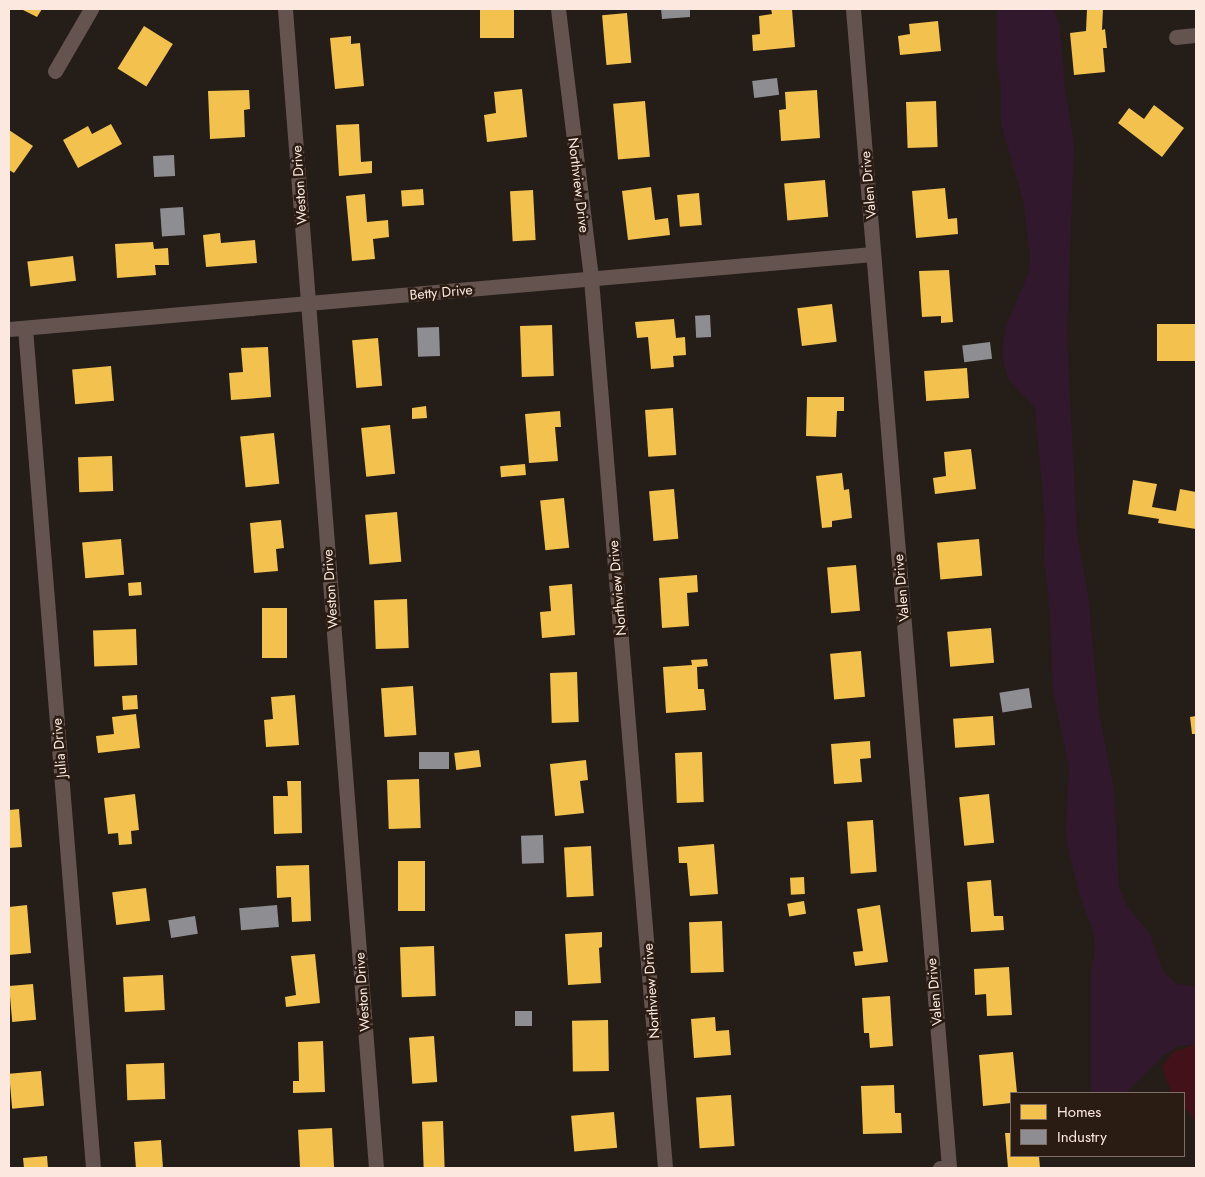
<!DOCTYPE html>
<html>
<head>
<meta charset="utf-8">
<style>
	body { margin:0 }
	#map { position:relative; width:1205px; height:1177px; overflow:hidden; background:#251d18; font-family:Jost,sans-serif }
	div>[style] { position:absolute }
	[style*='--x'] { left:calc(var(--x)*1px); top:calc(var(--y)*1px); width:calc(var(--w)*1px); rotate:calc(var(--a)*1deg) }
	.green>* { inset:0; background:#31182c }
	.water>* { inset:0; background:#431119 }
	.homes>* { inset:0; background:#f2c14e; transform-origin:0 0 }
	.industry>* { inset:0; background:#8d8d92; transform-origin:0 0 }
	.minor>* { height:15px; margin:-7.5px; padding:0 7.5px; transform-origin:7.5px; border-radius:7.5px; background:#64534e }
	span { translate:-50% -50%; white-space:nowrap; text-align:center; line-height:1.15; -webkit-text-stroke:5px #2a1c13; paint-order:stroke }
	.street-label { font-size:14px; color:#fce8df }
	.frame { position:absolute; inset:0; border:10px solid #fce8df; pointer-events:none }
	.legend { position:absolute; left:1010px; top:1092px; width:175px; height:65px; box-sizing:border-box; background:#2a1c13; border:1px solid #7e6e65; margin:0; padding:6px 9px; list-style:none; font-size:15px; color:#fce8df }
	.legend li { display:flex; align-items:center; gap:10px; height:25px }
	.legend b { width:25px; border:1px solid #7e6e65 }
</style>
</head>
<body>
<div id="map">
	<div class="green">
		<i style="clip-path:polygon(997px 9px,1054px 9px,1060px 30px,1065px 89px,1074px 144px,1067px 337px,1077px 536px,1088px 594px,1099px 713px,1114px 790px,1119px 888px,1127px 906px,1150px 934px,1163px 971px,1176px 984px,1196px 986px,1196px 1045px,1179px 1045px,1163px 1056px,1126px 1093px,1091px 1093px,1091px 972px,1095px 953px,1094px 934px,1081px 899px,1067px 844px,1066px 825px,1069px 767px,1053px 691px,1050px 613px,1044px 556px,1045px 519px,1035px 408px,1008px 379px,1003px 360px,1003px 342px,1007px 323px,1029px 272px,1030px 253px,1023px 200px,1001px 124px,1001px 86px,997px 66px)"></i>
	</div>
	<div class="water">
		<i style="clip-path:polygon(1196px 1044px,1196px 1121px,1184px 1107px,1184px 1093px,1171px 1092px,1162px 1067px,1173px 1052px)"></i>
	</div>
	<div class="homes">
		<i style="clip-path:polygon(21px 9px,42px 9px,37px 17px)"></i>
		<i style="left:480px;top:9px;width:34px;height:29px"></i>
		<i style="clip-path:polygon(771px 9px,792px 9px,795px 47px,753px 51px,752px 35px,760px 34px,759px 16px,772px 14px)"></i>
		<i style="clip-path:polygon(1087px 9px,1103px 9px,1102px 30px,1105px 29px,1107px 48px,1103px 48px,1105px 72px,1074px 75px,1070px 33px,1086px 31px)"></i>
		<i style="left:627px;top:13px;width:50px;height:25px;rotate:85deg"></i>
		<i style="clip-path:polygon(938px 21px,941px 51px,900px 55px,898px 36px,910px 34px,909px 24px)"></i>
		<i style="left:144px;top:26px;width:34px;height:50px;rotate:32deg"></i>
		<i style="clip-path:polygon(351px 36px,351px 44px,360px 43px,364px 86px,335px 89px,330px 38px)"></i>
		<i style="clip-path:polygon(522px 89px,527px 137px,487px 142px,484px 115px,496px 113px,494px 92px)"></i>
		<i style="clip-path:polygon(249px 90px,250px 109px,244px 110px,245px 137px,210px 139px,208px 91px)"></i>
		<i style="clip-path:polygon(817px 90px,820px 138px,781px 141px,779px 110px,786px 109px,785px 92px)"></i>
		<i style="left:645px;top:101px;width:56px;height:32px;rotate:85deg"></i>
		<i style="left:936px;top:101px;width:46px;height:30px;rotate:88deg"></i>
		<i style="clip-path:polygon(1154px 105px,1184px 128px,1162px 157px,1118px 123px,1129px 108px,1144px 119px)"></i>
		<i style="clip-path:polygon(111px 124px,122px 144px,78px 168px,63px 140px,88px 126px,92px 134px)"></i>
		<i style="clip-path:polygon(359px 124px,361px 162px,372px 161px,372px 173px,339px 176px,336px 125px)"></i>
		<i style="clip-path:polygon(9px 130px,33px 146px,14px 173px,9px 170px)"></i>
		<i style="left:825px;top:180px;width:37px;height:41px;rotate:85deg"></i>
		<i style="clip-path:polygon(651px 187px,655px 220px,668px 218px,670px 235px,628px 240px,622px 191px)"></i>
		<i style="clip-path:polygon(945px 188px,948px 219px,957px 218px,958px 234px,916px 238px,912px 191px)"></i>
		<i style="left:423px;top:189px;width:16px;height:22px;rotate:86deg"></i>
		<i style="left:533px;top:190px;width:50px;height:23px;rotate:87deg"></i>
		<i style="left:699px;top:193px;width:32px;height:22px;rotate:85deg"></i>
		<i style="clip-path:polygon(365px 194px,367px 222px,388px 220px,389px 237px,373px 239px,375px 259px,352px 261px,346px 196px)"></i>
		<i style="clip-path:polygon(220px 233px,221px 243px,255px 240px,257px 263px,206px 267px,203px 235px)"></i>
		<i style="clip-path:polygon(153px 242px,154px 249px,168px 248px,169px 265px,155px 265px,156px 275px,117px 278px,115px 244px)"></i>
		<i style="left:73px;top:256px;width:25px;height:46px;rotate:83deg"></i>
		<i style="clip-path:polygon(949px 270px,953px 322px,941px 323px,941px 316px,922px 317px,919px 271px)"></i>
		<i style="left:832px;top:304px;width:38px;height:35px;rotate:83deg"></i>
		<i style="clip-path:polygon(674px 319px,676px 338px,685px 337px,686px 355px,673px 356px,674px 367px,651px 369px,648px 337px,637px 338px,635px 322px)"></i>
		<i style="left:1196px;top:324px;width:37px;height:39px;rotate:90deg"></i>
		<i style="left:552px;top:325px;width:51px;height:32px;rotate:88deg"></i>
		<i style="left:378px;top:338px;width:48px;height:26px;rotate:85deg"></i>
		<i style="clip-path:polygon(268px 347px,271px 397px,231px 400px,229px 373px,243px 372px,241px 348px)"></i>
		<i style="left:111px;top:366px;width:35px;height:39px;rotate:85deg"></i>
		<i style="left:967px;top:368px;width:30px;height:43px;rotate:86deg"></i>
		<i style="clip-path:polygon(807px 397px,844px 397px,844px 411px,837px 411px,836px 437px,806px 436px)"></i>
		<i style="clip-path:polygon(426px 406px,427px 418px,412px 419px,412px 408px)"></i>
		<i style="left:673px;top:408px;width:47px;height:28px;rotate:86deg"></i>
		<i style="clip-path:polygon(560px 411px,561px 427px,555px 427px,558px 461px,529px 463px,525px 414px)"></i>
		<i style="left:390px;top:425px;width:49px;height:29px;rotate:84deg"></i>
		<i style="left:274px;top:433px;width:51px;height:34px;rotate:84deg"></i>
		<i style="clip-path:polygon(971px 449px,976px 489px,935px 494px,933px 478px,946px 476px,944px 452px)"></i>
		<i style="left:112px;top:456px;width:35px;height:34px;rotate:88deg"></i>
		<i style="left:525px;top:464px;width:11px;height:25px;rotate:85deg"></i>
		<i style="clip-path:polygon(842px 473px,844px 490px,849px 489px,852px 518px,832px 521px,832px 527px,822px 528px,816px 476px)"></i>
		<i style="clip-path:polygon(1133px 480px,1157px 484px,1152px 507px,1176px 511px,1180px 489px,1196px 492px,1196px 529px,1158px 523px,1159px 519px,1128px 514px)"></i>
		<i style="left:674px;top:489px;width:50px;height:25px;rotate:85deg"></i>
		<i style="left:564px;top:498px;width:50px;height:24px;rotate:84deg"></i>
		<i style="left:397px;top:512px;width:50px;height:32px;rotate:85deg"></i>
		<i style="clip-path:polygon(281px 520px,284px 548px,276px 549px,278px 571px,254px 573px,250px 523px)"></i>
		<i style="left:121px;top:539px;width:36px;height:39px;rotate:85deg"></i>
		<i style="left:979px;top:539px;width:37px;height:42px;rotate:85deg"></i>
		<i style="left:856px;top:565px;width:46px;height:29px;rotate:85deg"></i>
		<i style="clip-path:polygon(697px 575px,698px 592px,687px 593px,689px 626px,662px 628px,659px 578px)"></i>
		<i style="left:141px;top:582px;width:13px;height:13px;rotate:86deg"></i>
		<i style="clip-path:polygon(572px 584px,575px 635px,542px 638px,540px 612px,551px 611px,549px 586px)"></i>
		<i style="left:407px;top:599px;width:49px;height:33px;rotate:88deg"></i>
		<i style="left:262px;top:608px;width:25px;height:50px"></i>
		<i style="left:991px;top:628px;width:35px;height:44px;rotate:85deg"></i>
		<i style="left:136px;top:629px;width:36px;height:43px;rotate:88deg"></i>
		<i style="left:861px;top:651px;width:46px;height:31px;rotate:85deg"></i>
		<i style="clip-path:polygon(707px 659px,708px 666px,697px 667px,698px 689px,704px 689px,706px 710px,666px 713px,663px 667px,692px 665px,691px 660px)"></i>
		<i style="left:577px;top:672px;width:50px;height:27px;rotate:88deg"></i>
		<i style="left:413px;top:686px;width:49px;height:32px;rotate:86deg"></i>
		<i style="left:137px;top:695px;width:14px;height:15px;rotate:86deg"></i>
		<i style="clip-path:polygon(295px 695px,299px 745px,266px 747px,264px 720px,273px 719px,271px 697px)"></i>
		<i style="clip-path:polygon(136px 714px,140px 748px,98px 753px,96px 736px,114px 734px,112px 717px)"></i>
		<i style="left:993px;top:716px;width:29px;height:40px;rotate:86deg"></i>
		<i style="clip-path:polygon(1196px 716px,1196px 734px,1192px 734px,1190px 717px)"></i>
		<i style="clip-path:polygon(870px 741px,871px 758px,860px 759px,862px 782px,834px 784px,831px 744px)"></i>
		<i style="left:479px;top:750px;width:17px;height:25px;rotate:83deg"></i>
		<i style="left:702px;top:752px;width:50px;height:27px;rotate:88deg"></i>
		<i style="clip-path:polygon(586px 760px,588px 780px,580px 781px,584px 813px,555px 816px,550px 764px)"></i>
		<i style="left:419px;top:779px;width:49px;height:32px;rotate:88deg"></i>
		<i style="clip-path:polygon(287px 781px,301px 781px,302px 833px,274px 834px,273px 796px,288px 796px)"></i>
		<i style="clip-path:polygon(135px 794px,139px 830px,131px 831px,132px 844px,119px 845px,118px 833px,108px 834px,104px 798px)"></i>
		<i style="left:989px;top:794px;width:49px;height:30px;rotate:84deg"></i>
		<i style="clip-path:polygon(19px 809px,22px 847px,9px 848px,9px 810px)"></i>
		<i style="left:873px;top:820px;width:52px;height:26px;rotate:86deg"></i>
		<i style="clip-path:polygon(714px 844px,718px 894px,690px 896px,687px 863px,679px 863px,678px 847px)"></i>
		<i style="left:591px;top:846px;width:50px;height:27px;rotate:87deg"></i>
		<i style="left:398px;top:861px;width:27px;height:50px"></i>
		<i style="clip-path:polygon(309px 865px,311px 921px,292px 922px,291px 897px,277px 898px,276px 866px)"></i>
		<i style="left:804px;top:877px;width:17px;height:14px;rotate:87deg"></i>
		<i style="clip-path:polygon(991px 880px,994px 916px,1003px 916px,1004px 930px,971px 932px,967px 882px)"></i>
		<i style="left:146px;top:888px;width:33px;height:34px;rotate:83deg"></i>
		<i style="left:804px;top:901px;width:13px;height:17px;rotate:81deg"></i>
		<i style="clip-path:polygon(27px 905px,31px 953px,9px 955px,9px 907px)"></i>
		<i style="clip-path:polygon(880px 905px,888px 962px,855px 966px,853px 952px,863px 951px,857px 909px)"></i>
		<i style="left:722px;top:921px;width:51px;height:33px;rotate:88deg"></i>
		<i style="clip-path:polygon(602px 932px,602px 947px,599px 948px,601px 983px,568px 985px,565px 934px)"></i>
		<i style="left:434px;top:946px;width:50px;height:34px;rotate:88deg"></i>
		<i style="clip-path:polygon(315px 954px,320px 1003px,286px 1007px,285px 997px,296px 995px,291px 956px)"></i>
		<i style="clip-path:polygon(1009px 967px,1012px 1015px,987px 1016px,986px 994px,975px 995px,974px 969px)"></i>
		<i style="left:163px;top:975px;width:35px;height:40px;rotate:87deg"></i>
		<i style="left:33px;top:984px;width:36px;height:24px;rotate:85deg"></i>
		<i style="clip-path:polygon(890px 996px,893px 1046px,870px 1048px,869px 1033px,864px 1033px,862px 998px)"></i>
		<i style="clip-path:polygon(715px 1017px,716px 1031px,729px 1030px,731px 1055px,694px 1058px,691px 1019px)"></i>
		<i style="left:608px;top:1020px;width:51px;height:36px;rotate:89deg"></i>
		<i style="left:434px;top:1036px;width:46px;height:25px;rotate:86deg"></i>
		<i style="clip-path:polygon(323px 1041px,325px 1092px,293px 1093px,293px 1081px,299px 1081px,298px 1042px)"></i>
		<i style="clip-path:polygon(1013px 1052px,1017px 1093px,1011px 1093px,1011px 1103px,983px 1106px,979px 1055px)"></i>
		<i style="left:164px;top:1063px;width:36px;height:38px;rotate:88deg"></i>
		<i style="left:41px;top:1071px;width:35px;height:32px;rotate:85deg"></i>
		<i style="clip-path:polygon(894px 1085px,895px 1113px,901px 1113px,902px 1133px,863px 1134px,861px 1086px)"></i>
		<i style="left:731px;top:1095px;width:51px;height:35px;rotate:86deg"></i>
		<i style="left:614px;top:1112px;width:36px;height:43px;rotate:85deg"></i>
		<i style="left:443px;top:1121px;width:47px;height:21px;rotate:88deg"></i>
		<i style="left:332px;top:1128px;width:40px;height:34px;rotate:87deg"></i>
		<i style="clip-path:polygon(1005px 1133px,1011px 1133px,1011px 1156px,1039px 1156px,1040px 1168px,1008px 1168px)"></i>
		<i style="left:161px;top:1140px;width:28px;height:27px;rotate:86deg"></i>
		<i style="clip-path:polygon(47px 1156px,48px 1168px,24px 1168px,23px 1158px)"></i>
	</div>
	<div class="industry">
		<i style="clip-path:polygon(661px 9px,690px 9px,690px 17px,662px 19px)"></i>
		<i style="left:777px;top:78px;width:17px;height:25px;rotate:83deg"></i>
		<i style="left:174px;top:155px;width:21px;height:21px;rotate:87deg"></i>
		<i style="left:183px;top:207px;width:28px;height:23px;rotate:86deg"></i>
		<i style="left:710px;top:315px;width:22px;height:15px;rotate:87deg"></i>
		<i style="left:439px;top:327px;width:29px;height:22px;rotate:88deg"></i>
		<i style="left:990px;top:342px;width:17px;height:28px;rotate:83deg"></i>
		<i style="left:1029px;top:688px;width:20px;height:30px;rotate:81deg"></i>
		<i style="left:449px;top:752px;width:17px;height:30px;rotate:90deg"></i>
		<i style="left:543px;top:835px;width:28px;height:22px;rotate:88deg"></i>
		<i style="left:277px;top:905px;width:22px;height:38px;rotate:85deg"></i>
		<i style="left:195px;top:916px;width:18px;height:27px;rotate:81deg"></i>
		<i style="left:532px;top:1011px;width:15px;height:17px;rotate:90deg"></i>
	</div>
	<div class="minor">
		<i style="--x:285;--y:9;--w:1163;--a:85.51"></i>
		<i style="--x:558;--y:9;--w:272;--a:83"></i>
		<i style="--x:591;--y:279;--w:892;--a:85.24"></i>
		<i style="--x:853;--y:9;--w:1163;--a:85.26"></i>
		<i style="--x:949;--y:1168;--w:9;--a:180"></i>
		<i style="--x:1176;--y:37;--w:20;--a:-6"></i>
		<i style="--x:55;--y:71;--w:72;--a:-59.9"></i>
		<i style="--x:25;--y:328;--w:843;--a:85.37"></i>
		<i style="--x:9;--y:329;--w:867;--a:-4.96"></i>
	</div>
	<div class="street-label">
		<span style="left:299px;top:185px;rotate:-94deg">Weston Drive</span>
		<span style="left:579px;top:185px;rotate:83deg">Northview Drive</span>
		<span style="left:868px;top:185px;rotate:-95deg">Valen Drive</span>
		<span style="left:441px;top:292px;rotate:-5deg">Betty Drive</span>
		<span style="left:617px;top:588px;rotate:-95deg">Northview Drive</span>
		<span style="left:901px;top:588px;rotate:-95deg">Valen Drive</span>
		<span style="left:330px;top:589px;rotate:-94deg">Weston Drive</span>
		<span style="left:59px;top:748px;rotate:-95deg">Julia Drive</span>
		<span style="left:651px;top:991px;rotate:-94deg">Northview Drive</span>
		<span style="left:362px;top:992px;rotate:-94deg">Weston Drive</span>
		<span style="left:934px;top:992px;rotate:-95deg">Valen Drive</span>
	</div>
	<div class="frame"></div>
	<ul class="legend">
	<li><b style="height:14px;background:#f2c14e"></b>Homes</li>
	<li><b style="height:14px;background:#8d8d92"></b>Industry</li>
	</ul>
</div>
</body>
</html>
